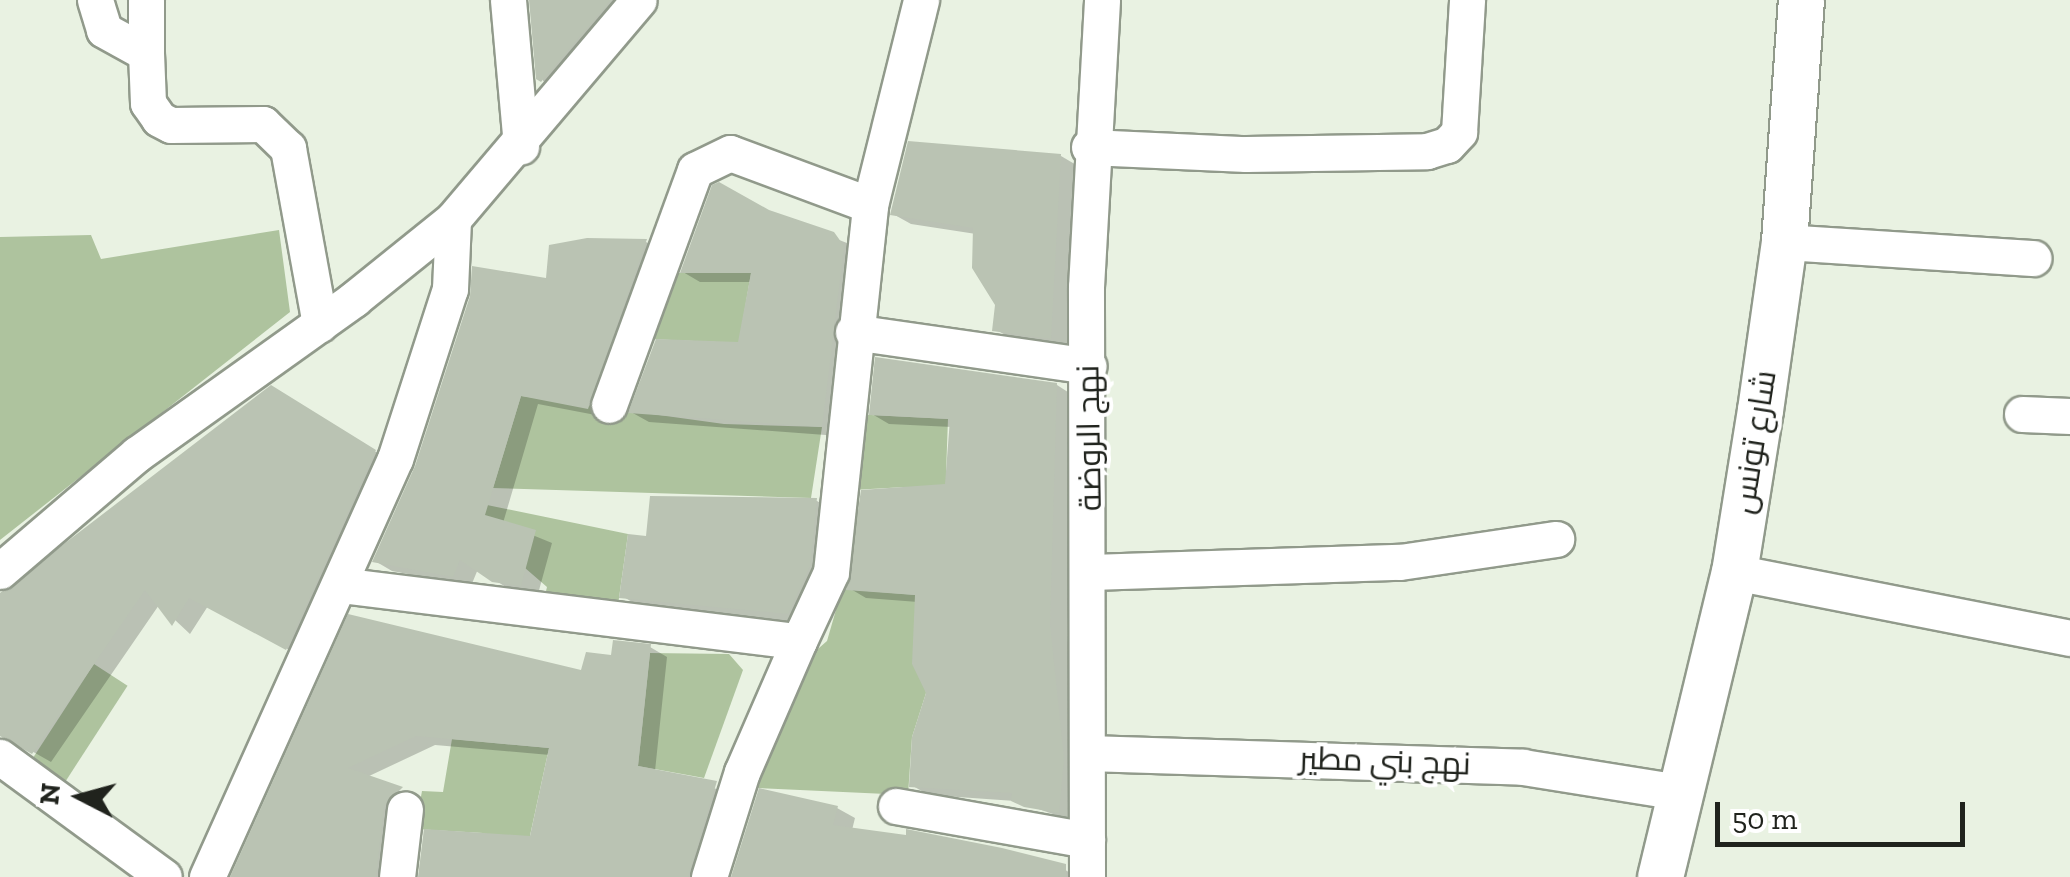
<!DOCTYPE html>
<html>
<head>
<meta charset="utf-8">
<style>
	body { margin:0 }
	#map { position:relative; width:2070px; height:877px; overflow:hidden; background:#e9f2e2; font-family:"Zilla Slab",Cairo,serif }
	div>[style] { position:absolute }
	[style*='--x'] { left:calc(var(--x)*1px); top:calc(var(--y)*1px); width:calc(var(--w)*1px); rotate:calc(var(--a)*1deg) }
	.green>* { inset:0; background:#aec39e; transform-origin:0 0 }
	.shadow>* { inset:0; background:#0003 }
	.building>* { inset:0; background:#bac3b3 }
	.roads { filter:drop-shadow(2px 0 #919a8b) drop-shadow(-2px 0 #919a8b) drop-shadow(0 2px #919a8b) drop-shadow(0 -2px #919a8b) }
	.minor>* { height:35px; margin:-17.5px; padding:0 17.5px; transform-origin:17.5px; border-radius:17.5px; background:#fff }
	.major>* { height:45px; margin:-22.5px; padding:0 22.5px; transform-origin:22.5px; border-radius:22.5px; background:#fff }
	span { translate:-50% -50%; white-space:nowrap; text-align:center; line-height:1.15; -webkit-text-stroke:8px #fff; paint-order:stroke }
	.street-label { font-size:32px; color:#20231d }
	.north { position:absolute; left:30px; top:747px; width:100px; height:100px; -webkit-text-stroke:8px #fff; paint-order:stroke; rotate:276deg; font-size:28px; font-weight:700; line-height:40px; text-align:center; color:#20231d }
	.north::after { content:''; display:block; margin:auto; width:35px; height:45px; background:#20231d; clip-path:polygon(50% 0,100% 100%,50% 72%,0 100%) }
	.scale { position:absolute; left:1715px; top:802px; width:250px; height:45px; box-sizing:border-box; border:5px solid #20231d; border-top:0; padding-left:12px; font-size:30px; line-height:35px; white-space:nowrap; color:#20231d; -webkit-text-stroke:8px #fff; paint-order:stroke }
</style>
</head>
<body>
<div id="map">
	<div class="green">
		<i style="clip-path:polygon(279px 230px,290px 312px,0 540px,0 237px,91px 235px,101px 259px)"></i>
		<i style="clip-path:polygon(670px 273px,751px 273px,739px 343px,649px 339px)"></i>
		<i style="clip-path:polygon(521px 396px,724px 424px,822px 427px,811px 498px,493px 488px)"></i>
		<i style="clip-path:polygon(852px 414px,948px 419px,946px 474px,959px 517px,905px 487px,853px 490px)"></i>
		<i style="clip-path:polygon(458px 499px,628px 534px,618px 605px,543px 603px,547px 587px,452px 505px)"></i>
		<i style="clip-path:polygon(842px 589px,916px 595px,926px 693px,912px 737px,908px 795px,758px 788px,803px 662px,827px 641px)"></i>
		<i style="clip-path:polygon(650px 653px,729px 654px,743px 670px,704px 778px,638px 766px)"></i>
		<i style="left:94px;top:664px;width:40px;height:114px;rotate:33deg"></i>
		<i style="clip-path:polygon(452px 739px,549px 748px,521px 877px,483px 833px,415px 829px,422px 791px,443px 792px)"></i>
	</div>
	<div class="shadow">
		<i style="clip-path:polygon(532px 0,633px 0,560px 90px,543px 81px)"></i>
		<i style="clip-path:polygon(1061px 156px,1078px 166px,1069px 347px,1012px 339px,995px 329px,998px 304px,976px 234px,911px 224px,893px 214px)"></i>
		<i style="clip-path:polygon(768px 212px,852px 245px,839px 436px,649px 422px,631px 412px,741px 345px,752px 282px,700px 282px,683px 272px)"></i>
		<i style="clip-path:polygon(646px 242px,663px 252px,606px 417px,538px 404px,503px 523px,552px 543px,538px 594px,512px 591px,478px 569px,471px 586px,392px 571px,375px 561px,548px 281px,551px 248px)"></i>
		<i style="clip-path:polygon(1057px 385px,1074px 396px,1067px 635px,1081px 770px,1076px 822px,1015px 801px,929px 795px,911px 785px,929px 693px,918px 602px,866px 598px,849px 588px,947px 486px,952px 427px,889px 424px,872px 414px)"></i>
		<i style="clip-path:polygon(289px 398px,392px 462px,304px 658px,208px 606px,190px 634px,159px 605px,51px 762px,0 733px,0 597px)"></i>
		<i style="clip-path:polygon(653px 499px,817px 501px,834px 511px,806px 623px,639px 606px,622px 596px,648px 539px)"></i>
		<i style="clip-path:polygon(350px 617px,582px 673px,650px 647px,667px 657px,655px 771px,720px 790px,698px 877px,419px 877px,532px 839px,550px 755px,435px 745px,367px 777px,418px 799px,394px 877px,233px 877px)"></i>
		<i style="clip-path:polygon(837px 808px,855px 818px,852px 830px,1058px 865px,1076px 877px,734px 877px)"></i>
	</div>
	<div class="building">
		<i style="clip-path:polygon(529px 0,611px 0,541px 82px,536px 79px)"></i>
		<i style="clip-path:polygon(908px 141px,1061px 154px,1051px 339px,992px 331px,995px 305px,972px 268px,973px 228px,890px 215px)"></i>
		<i style="clip-path:polygon(719px 182px,769px 210px,834px 232px,844px 246px,822px 427px,628px 413px,656px 339px,738px 342px,751px 273px,680px 273px,712px 185px)"></i>
		<i style="clip-path:polygon(587px 238px,647px 239px,588px 409px,521px 396px,485px 515px,536px 530px,521px 586px,492px 582px,460px 560px,453px 577px,372px 562px,415px 466px,470px 296px,472px 266px,546px 278px,549px 245px)"></i>
		<i style="clip-path:polygon(875px 357px,1057px 383px,1050px 624px,1064px 759px,1059px 813px,1024px 807px,1011px 801px,1012px 793px,909px 787px,912px 737px,926px 693px,912px 664px,915px 595px,846px 590px,861px 490px,945px 484px,950px 419px,869px 415px)"></i>
		<i style="clip-path:polygon(271px 385px,376px 450px,286px 650px,189px 598px,172px 626px,145px 590px,32px 754px,0 736px,0 593px)"></i>
		<i style="clip-path:polygon(650px 496px,817px 498px,810px 566px,788px 614px,619px 598px,628px 534px,646px 536px)"></i>
		<i style="clip-path:polygon(348px 614px,581px 670px,586px 652px,611px 655px,613px 640px,651px 644px,638px 766px,717px 781px,688px 877px,418px 877px,424px 829px,530px 836px,549px 748px,416px 736px,348px 768px,403px 787px,384px 806px,376px 877px,230px 877px)"></i>
		<i style="clip-path:polygon(759px 788px,838px 806px,833px 825px,906px 835px,906px 829px,1002px 848px,1066px 864px,1066px 877px,731px 877px)"></i>
	</div>
	<div class="roads">
		<div class="minor">
			<i style="--x:95;--y:0;--w:31;--a:73"></i>
			<i style="--x:104;--y:30;--w:48;--a:28.7"></i>
			<i style="--x:146;--y:53;--w:53;--a:-90"></i>
			<i style="--x:508;--y:0;--w:147;--a:84.9"></i>
			<i style="--x:146;--y:53;--w:50;--a:87.7"></i>
			<i style="--x:148;--y:103;--w:19;--a:55"></i>
			<i style="--x:159;--y:119;--w:13;--a:27"></i>
			<i style="--x:171;--y:125;--w:92;--a:-0.6"></i>
			<i style="--x:263;--y:124;--w:35;--a:44"></i>
			<i style="--x:288;--y:148;--w:179;--a:79.7"></i>
			<i style="--x:1089;--y:147;--w:157;--a:2.6"></i>
			<i style="--x:1246;--y:154;--w:181;--a:-0.9"></i>
			<i style="--x:1427;--y:151;--w:21;--a:-17"></i>
			<i style="--x:1447;--y:145;--w:18;--a:-47"></i>
			<i style="--x:1459;--y:132;--w:132;--a:-86.5"></i>
			<i style="--x:870;--y:205;--w:211;--a:-76"></i>
			<i style="--x:1784;--y:242;--w:250;--a:3.7"></i>
			<i style="--x:853;--y:332;--w:238;--a:8.2"></i>
			<i style="--x:2022;--y:414;--w:48;--a:2.4"></i>
			<i style="--x:0;--y:571;--w:180;--a:-40.5"></i>
			<i style="--x:137;--y:454;--w:267;--a:-35.5"></i>
			<i style="--x:354;--y:299;--w:127;--a:-38.9"></i>
			<i style="--x:453;--y:219;--w:287;--a:-49.7"></i>
			<i style="--x:1091;--y:572;--w:309;--a:-1.9"></i>
			<i style="--x:1400;--y:562;--w:158;--a:-8.4"></i>
			<i style="--x:1734;--y:572;--w:342;--a:11.1"></i>
			<i style="--x:340;--y:585;--w:462;--a:7"></i>
			<i style="--x:799;--y:641;--w:76;--a:-65.1"></i>
			<i style="--x:831;--y:572;--w:369;--a:-83.9"></i>
			<i style="--x:870;--y:205;--w:149;--a:-159.6"></i>
			<i style="--x:730;--y:153;--w:39;--a:154"></i>
			<i style="--x:695;--y:170;--w:250;--a:110.1"></i>
			<i style="--x:1089;--y:753;--w:434;--a:1.8"></i>
			<i style="--x:1523;--y:767;--w:158;--a:9.1"></i>
			<i style="--x:0;--y:757;--w:203;--a:36.2"></i>
			<i style="--x:896;--y:806;--w:194;--a:10.1"></i>
			<i style="--x:207;--y:877;--w:458;--a:-65.8"></i>
			<i style="--x:395;--y:459;--w:179;--a:-72.1"></i>
			<i style="--x:450;--y:289;--w:70;--a:-87.5"></i>
			<i style="--x:397;--y:877;--w:68;--a:-83.3"></i>
			<i style="--x:709;--y:877;--w:110;--a:-72.6"></i>
			<i style="--x:742;--y:772;--w:143;--a:-66.5"></i>
			<i style="--x:1087;--y:877;--w:590;--a:-90.1"></i>
			<i style="--x:1086;--y:287;--w:287;--a:-86.8"></i>
		</div>
		<div class="major">
			<i style="--x:1660;--y:877;--w:314;--a:-76.4"></i>
			<i style="--x:1734;--y:572;--w:164;--a:-80.9"></i>
			<i style="--x:1760;--y:410;--w:170;--a:-81.9"></i>
			<i style="--x:1784;--y:242;--w:243;--a:-86"></i>
		</div>
	</div>
	<div class="street-label">
		<span style="left:1089px;top:438px;rotate:-91deg">نهج الروضة</span>
		<span style="left:1754px;top:442px;rotate:-81deg">شارع تونس</span>
		<span style="left:1385px;top:761px;rotate:2deg">نهج بني مطير</span>
	</div>
	<div class="north">N</div>
	<div class="scale">50 m</div>
</div>
</body>
</html>
